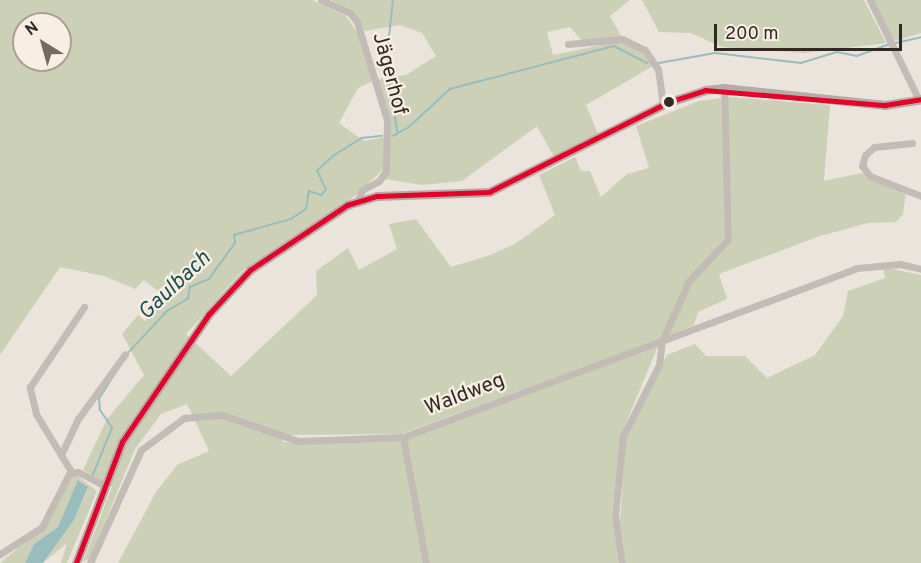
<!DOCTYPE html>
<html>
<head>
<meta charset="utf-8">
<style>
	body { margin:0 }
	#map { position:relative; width:921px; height:563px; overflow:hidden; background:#ebe4dc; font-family:Overpass,sans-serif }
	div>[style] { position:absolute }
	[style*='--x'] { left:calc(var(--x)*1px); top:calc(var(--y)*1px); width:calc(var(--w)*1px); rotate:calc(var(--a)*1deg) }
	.green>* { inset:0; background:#ccd0b6 }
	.water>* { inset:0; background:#98bdbc }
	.stream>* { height:1.5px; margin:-0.75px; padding:0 0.75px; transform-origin:0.75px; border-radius:0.75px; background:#98bdbc }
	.minor>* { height:7px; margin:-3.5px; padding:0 3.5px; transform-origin:3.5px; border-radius:3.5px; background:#c3bbb5 }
	.secondary>* { height:9px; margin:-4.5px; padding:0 4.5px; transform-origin:4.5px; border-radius:4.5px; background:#b4aca6 }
	.bus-1>* { height:4.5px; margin:-2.25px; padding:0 2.25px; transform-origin:2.25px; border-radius:2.25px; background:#e4002b }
	.dots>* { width:16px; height:16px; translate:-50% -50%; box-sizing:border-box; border:3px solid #f9eee2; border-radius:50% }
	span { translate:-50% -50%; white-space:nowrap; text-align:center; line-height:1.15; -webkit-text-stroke:4.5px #f9eee2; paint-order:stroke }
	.street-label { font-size:21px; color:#332924 }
	.water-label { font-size:22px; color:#1a5154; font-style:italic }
	.north { position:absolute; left:12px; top:12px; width:60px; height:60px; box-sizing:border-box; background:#f9eee2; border:2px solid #aa9f96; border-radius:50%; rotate:323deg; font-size:16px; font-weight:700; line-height:24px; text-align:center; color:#332924 }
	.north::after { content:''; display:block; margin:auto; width:21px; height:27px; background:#736a64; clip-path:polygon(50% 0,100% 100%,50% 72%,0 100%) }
	.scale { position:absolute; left:714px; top:24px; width:188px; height:27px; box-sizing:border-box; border:3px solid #332924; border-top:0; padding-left:8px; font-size:18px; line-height:21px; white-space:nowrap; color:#332924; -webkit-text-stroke:4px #f9eee2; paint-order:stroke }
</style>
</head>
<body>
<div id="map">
	<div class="green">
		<i style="clip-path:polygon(evenodd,0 0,312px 0,346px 16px,357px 32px,373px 81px,358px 88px,339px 123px,364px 141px,385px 137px,384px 169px,351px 199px,243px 270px,186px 334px,231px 376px,317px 295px,316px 271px,348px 248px,359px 270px,397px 249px,389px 224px,416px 219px,451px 267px,490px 255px,515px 244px,555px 215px,539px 175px,575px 157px,581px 171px,590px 171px,601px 197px,627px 174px,649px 168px,636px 126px,699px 101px,721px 98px,727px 235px,688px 280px,661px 339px,401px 434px,282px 435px,283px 442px,297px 443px,401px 439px,425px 563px,118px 563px,156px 492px,177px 465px,209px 451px,187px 404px,161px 414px,135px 449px,90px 558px,83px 562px,112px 487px,83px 470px,107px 419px,144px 375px,122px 334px,138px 315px,145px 321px,164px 296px,144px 280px,135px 289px,104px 276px,60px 267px,0 355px,0 0,24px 24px,60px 24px,60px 60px,24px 60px,24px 24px)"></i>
		<i style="clip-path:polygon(331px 0,630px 0,610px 16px,621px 36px,584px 43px,570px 27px,547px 32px,553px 55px,621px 41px,640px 50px,653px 66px,586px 105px,598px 134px,554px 157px,537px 126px,462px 181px,422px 185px,385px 179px,390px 125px,378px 79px,406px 75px,436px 56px,422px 33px,400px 25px,364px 31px,356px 15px)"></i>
		<i style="clip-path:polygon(642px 0,864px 0,886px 43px,805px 53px,722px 47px,691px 33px,659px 32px)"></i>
		<i style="clip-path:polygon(872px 0,921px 0,921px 33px,892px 42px)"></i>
		<i style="clip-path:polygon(727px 97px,830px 105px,824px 181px,861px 173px,906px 192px,903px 214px,896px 222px,868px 223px,820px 236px,719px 274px,727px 299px,698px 312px,694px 325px,667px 336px,691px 283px,732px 239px)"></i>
		<i style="clip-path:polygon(883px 267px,921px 275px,921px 563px,626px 563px,620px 521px,626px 433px,667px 355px,695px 344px,706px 356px,745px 356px,767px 378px,815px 355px,843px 316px,848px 291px,885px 278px)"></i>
		<i style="clip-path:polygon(658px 346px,621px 435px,612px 511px,619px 563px,428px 563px,407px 439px)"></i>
		<i style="clip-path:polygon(75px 474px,97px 491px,67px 563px,61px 563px,67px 543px,44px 562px,74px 520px,88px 488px,79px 480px,58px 527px,34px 544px,25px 563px,0 563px,43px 527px,66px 482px)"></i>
	</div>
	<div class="water">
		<i style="clip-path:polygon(78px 480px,88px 487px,74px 520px,43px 563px,25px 563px,34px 544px,58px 527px)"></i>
	</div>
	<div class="stream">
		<i style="--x:896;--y:43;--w:26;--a:-13"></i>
		<i style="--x:387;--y:55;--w:55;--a:-83.8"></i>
		<i style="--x:659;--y:63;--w:58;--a:-10"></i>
		<i style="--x:716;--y:53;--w:86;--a:6.7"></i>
		<i style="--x:801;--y:63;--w:38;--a:-17"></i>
		<i style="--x:837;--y:52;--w:20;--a:11"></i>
		<i style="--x:857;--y:56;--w:33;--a:-20"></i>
		<i style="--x:386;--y:64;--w:70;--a:80.1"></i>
		<i style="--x:393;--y:136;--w:18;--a:-29"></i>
		<i style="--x:409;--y:127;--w:56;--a:-42.8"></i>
		<i style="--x:450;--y:89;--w:170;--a:-14.7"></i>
		<i style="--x:614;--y:46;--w:37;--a:27"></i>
		<i style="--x:128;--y:353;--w:57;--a:-47.1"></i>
		<i style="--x:167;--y:311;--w:24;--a:-30"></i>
		<i style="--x:188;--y:299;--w:12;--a:-81"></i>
		<i style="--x:190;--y:287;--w:21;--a:-23"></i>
		<i style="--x:209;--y:279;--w:44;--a:-54.2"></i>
		<i style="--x:235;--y:243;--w:8;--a:-97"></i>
		<i style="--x:234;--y:235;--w:59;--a:-15.7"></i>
		<i style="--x:291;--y:219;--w:18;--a:-34"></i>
		<i style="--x:306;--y:209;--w:18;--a:-81"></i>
		<i style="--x:309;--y:191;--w:13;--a:18"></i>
		<i style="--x:321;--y:195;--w:7;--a:-45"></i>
		<i style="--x:326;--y:190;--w:21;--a:-115"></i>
		<i style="--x:317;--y:171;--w:22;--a:-43"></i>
		<i style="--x:333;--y:156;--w:34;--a:-32"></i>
		<i style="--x:362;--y:138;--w:20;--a:-6"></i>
		<i style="--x:92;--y:477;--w:53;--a:-67.8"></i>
		<i style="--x:112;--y:428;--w:22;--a:-124"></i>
		<i style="--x:100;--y:410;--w:11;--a:-95"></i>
		<i style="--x:99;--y:399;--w:32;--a:-58"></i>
	</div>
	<div class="minor">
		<i style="--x:321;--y:0;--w:32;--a:24"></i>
		<i style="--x:350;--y:13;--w:11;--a:52"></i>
		<i style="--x:357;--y:22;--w:102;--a:73"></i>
		<i style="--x:387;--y:120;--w:51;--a:91.1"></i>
		<i style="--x:386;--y:171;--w:12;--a:125"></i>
		<i style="--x:379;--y:181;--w:19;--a:152"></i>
		<i style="--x:362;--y:190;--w:12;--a:114"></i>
		<i style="--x:870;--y:0;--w:111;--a:63.9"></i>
		<i style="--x:568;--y:44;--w:54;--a:-5.3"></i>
		<i style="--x:622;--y:39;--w:25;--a:26"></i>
		<i style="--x:645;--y:50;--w:23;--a:56"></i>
		<i style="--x:658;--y:69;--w:36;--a:82"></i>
		<i style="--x:912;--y:143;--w:38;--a:174"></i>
		<i style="--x:874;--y:147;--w:12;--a:138"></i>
		<i style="--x:865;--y:155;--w:11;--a:105"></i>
		<i style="--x:862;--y:166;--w:13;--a:51"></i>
		<i style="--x:870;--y:176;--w:55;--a:21.4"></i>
		<i style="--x:403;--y:437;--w:128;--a:79.7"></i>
		<i style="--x:61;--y:455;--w:40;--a:-65"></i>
		<i style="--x:78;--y:419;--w:80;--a:-54.1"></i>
		<i style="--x:72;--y:473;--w:69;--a:-121.4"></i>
		<i style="--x:36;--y:414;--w:28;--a:-103"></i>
		<i style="--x:30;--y:387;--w:97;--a:-56"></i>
		<i style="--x:0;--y:554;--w:50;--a:-32.7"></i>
		<i style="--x:42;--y:527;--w:59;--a:-63"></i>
		<i style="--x:69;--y:474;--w:9;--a:-13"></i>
		<i style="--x:78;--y:472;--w:30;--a:27"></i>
		<i style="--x:90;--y:563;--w:124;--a:-65.7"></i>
		<i style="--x:141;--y:450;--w:54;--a:-36.7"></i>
		<i style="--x:184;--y:418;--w:38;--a:-5"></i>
		<i style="--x:222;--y:415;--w:80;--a:18.9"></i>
		<i style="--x:298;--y:441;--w:105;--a:-2.2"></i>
		<i style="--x:403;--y:437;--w:484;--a:-20.4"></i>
		<i style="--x:857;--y:268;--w:43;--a:-5.3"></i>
		<i style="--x:900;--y:264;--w:22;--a:13"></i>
		<i style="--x:622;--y:563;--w:49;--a:-98.3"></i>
		<i style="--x:615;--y:515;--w:79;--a:-84.2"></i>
		<i style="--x:623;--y:436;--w:80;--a:-63.1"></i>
		<i style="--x:659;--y:365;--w:24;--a:-83"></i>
		<i style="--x:662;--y:341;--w:66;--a:-65.8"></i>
		<i style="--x:689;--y:281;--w:57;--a:-47.1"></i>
		<i style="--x:728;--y:239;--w:151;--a:-91.5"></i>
	</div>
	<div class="secondary">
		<i style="--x:76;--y:563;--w:129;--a:-69.2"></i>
		<i style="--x:122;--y:442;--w:155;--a:-55.8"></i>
		<i style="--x:209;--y:314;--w:60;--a:-47"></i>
		<i style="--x:250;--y:270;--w:117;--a:-33.8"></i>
		<i style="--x:347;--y:205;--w:31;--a:-17"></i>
		<i style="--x:377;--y:196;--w:112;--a:-2"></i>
		<i style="--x:489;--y:192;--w:201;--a:-26.6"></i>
		<i style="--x:669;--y:102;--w:38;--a:-18"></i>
		<i style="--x:705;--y:90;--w:19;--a:-6"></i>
		<i style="--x:724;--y:88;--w:162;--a:6"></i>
		<i style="--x:885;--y:105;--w:36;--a:-9"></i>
	</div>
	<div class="bus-1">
		<i style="--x:76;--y:563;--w:129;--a:-69.2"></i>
		<i style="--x:122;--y:442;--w:155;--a:-55.8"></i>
		<i style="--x:209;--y:314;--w:60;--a:-47"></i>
		<i style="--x:250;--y:270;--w:117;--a:-33.8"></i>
		<i style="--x:347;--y:205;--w:31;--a:-17"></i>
		<i style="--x:377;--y:196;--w:112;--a:-2"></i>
		<i style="--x:489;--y:192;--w:201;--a:-26.6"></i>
		<i style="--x:669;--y:102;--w:38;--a:-18"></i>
		<i style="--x:705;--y:90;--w:181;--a:4.8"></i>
		<i style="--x:885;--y:105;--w:36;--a:-9"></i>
	</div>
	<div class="dots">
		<i style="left:669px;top:102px;background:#332924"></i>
	</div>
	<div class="street-label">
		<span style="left:389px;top:74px;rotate:75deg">Jägerhof</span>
		<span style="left:465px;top:395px;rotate:-21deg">Waldweg</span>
	</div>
	<div class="water-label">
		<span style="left:175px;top:286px;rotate:-43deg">Gaulbach</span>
	</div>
	<div class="north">N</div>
	<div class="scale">200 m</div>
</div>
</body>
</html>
